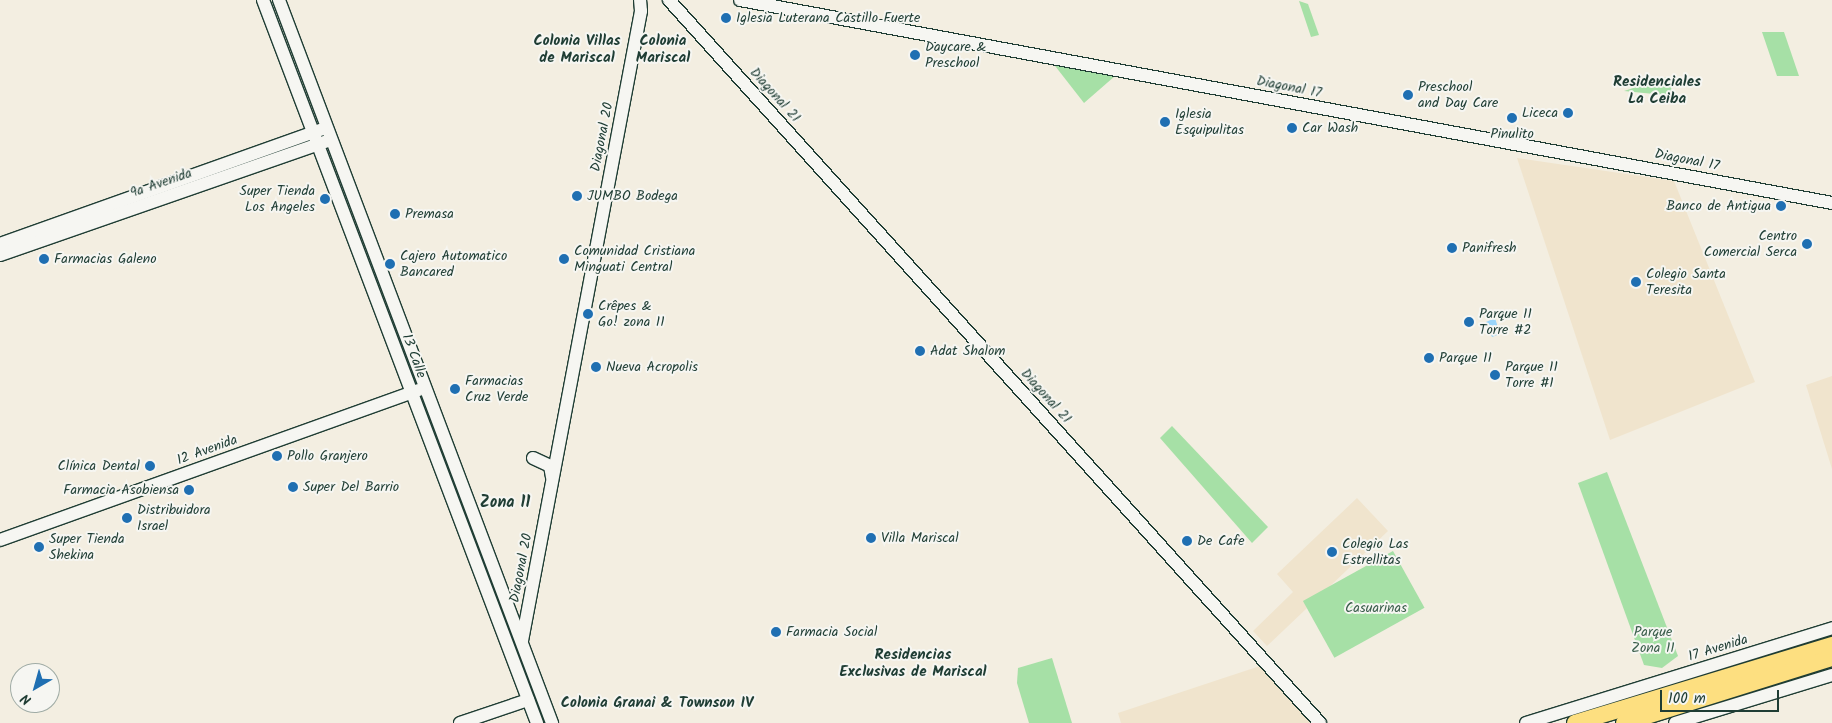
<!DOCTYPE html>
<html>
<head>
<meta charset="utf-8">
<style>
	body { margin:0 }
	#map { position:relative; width:1832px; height:723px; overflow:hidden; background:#f3eee1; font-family:Kalam,sans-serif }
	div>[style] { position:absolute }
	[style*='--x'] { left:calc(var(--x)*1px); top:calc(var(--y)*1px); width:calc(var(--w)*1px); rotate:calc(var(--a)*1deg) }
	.built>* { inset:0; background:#f0e4cd }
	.green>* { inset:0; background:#a6e0a6; transform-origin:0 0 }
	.water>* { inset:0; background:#9ad5fa }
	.roads { filter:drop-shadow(1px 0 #1f3d34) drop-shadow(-1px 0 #1f3d34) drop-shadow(0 1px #1f3d34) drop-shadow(0 -1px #1f3d34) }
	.secondary>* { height:12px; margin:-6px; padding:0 6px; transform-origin:6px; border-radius:6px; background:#f6f6f2 }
	.highway>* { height:16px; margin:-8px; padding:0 8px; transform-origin:8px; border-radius:8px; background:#fddf80 }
	.dots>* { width:14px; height:14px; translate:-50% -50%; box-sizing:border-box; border:2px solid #f6f6f2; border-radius:50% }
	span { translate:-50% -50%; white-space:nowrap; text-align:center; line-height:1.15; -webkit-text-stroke:4px #f6f6f2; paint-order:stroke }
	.poi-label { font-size:14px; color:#1f3d34 }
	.left { translate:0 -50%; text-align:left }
	.right { translate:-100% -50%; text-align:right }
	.street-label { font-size:14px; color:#1f3d34 }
	.park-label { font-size:14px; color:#3a5e4b }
	.neighbourhood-label { font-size:15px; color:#1f3d34; font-weight:700 }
	.quarter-label { font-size:16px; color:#1f3d34; font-weight:700 }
	.north { position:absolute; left:10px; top:663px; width:50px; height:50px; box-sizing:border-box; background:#f6f6f2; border:1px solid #a0aca6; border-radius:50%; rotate:218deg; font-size:14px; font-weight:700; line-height:20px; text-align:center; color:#1f3d34 }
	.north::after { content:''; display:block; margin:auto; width:18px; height:22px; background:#1f6fb2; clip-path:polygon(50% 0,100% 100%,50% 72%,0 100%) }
	.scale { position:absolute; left:1660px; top:690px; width:119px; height:22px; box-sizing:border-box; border:2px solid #1f3d34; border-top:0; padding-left:6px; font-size:15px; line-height:18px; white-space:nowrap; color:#1f3d34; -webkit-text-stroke:4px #f6f6f2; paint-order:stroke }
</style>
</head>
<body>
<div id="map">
	<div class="built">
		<i style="clip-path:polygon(1517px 158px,1674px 181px,1755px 382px,1610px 440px)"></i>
		<i style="clip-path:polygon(1832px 376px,1832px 469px,1806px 385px)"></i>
		<i style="clip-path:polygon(1357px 498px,1388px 531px,1267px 646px,1253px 631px,1293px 592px,1277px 574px)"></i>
		<i style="clip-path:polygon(1266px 664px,1319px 723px,1121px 723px,1118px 713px)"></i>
	</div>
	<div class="green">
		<i style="clip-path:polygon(1299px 1px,1308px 4px,1319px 35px,1311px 37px)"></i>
		<i style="clip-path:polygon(1762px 32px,1784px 32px,1799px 76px,1777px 76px)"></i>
		<i style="clip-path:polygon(1052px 62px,1115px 76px,1084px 103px)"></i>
		<i style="clip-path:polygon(1667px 77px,1674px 96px,1624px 91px)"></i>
		<i style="clip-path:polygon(1172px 426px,1268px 527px,1252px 543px,1160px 438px)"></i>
		<i style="clip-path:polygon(1607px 472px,1678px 656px,1662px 668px,1644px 665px,1578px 483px)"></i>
		<i style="left:1393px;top:551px;width:65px;height:103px;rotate:61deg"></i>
		<i style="clip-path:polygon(1052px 658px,1072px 723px,1029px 723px,1017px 683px,1018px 668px)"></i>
	</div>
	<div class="water">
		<i style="clip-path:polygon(1495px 318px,1500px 334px,1492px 337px,1486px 322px)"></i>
	</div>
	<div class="roads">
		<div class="secondary">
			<i style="--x:263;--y:0;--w:773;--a:69.24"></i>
			<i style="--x:279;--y:0;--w:773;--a:69.31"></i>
			<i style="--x:669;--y:0;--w:973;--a:48"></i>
			<i style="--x:740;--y:0;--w:1111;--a:10.53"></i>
			<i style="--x:0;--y:244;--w:343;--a:-19.6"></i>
			<i style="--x:0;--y:255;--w:346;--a:-19.2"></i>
			<i style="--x:533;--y:458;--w:19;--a:25"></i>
			<i style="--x:550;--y:466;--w:11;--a:80"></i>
			<i style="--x:0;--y:540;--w:445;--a:-19.7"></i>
			<i style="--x:522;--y:641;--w:641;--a:-79.3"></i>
			<i style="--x:641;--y:11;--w:11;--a:-95"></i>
			<i style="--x:460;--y:723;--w:72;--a:-18.7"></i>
			<i style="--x:1526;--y:723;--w:320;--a:-17.2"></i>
			<i style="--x:1675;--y:723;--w:164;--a:-17"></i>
		</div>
		<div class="highway">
			<i style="--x:1575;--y:723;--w:269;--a:-16.9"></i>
			<i style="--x:1624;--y:723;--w:218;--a:-17.4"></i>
		</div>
	</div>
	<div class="dots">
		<i style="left:726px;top:18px;background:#1f6fb2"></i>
		<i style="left:915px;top:55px;background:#1f6fb2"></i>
		<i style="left:1408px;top:95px;background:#1f6fb2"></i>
		<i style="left:1568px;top:113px;background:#1f6fb2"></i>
		<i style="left:1512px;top:118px;background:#1f6fb2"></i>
		<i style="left:1165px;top:122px;background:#1f6fb2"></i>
		<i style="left:1292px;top:128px;background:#1f6fb2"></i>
		<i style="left:577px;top:196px;background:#1f6fb2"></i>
		<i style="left:325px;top:199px;background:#1f6fb2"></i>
		<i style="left:1781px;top:206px;background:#1f6fb2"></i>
		<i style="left:395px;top:214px;background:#1f6fb2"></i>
		<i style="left:1807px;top:244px;background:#1f6fb2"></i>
		<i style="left:1452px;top:248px;background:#1f6fb2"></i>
		<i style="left:44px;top:259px;background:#1f6fb2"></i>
		<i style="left:564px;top:259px;background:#1f6fb2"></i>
		<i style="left:390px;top:264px;background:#1f6fb2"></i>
		<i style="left:1636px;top:282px;background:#1f6fb2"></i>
		<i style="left:588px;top:314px;background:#1f6fb2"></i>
		<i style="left:1469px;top:322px;background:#1f6fb2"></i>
		<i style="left:920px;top:351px;background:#1f6fb2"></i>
		<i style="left:1429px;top:358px;background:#1f6fb2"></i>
		<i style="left:596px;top:367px;background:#1f6fb2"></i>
		<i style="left:1495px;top:375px;background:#1f6fb2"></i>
		<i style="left:455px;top:389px;background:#1f6fb2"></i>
		<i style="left:277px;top:456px;background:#1f6fb2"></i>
		<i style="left:150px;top:466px;background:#1f6fb2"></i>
		<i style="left:293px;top:487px;background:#1f6fb2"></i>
		<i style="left:189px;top:490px;background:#1f6fb2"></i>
		<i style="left:127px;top:518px;background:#1f6fb2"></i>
		<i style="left:871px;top:538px;background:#1f6fb2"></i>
		<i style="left:1187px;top:541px;background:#1f6fb2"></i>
		<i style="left:39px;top:547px;background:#1f6fb2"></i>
		<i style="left:1332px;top:552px;background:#1f6fb2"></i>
		<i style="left:776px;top:632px;background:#1f6fb2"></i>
	</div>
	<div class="poi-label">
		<span class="left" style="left:736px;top:18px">Iglesia Luterana Castillo Fuerte</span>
		<span class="left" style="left:925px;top:55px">Daycare &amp;<br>Preschool</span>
		<span class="left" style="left:1418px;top:95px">Preschool<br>and Day Care</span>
		<span class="right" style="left:1558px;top:113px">Liceca</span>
		<span class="left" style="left:1175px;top:122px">Iglesia<br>Esquipulitas</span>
		<span class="left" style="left:1302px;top:128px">Car Wash</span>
		<span style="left:1512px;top:134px">Pinulito</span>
		<span class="right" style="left:315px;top:199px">Super Tienda<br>Los Angeles</span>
		<span class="left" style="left:587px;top:196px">JUMBO Bodega</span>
		<span class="right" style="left:1771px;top:206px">Banco de Antigua</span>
		<span class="left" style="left:405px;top:214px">Premasa</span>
		<span class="right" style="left:1797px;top:244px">Centro<br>Comercial Serca</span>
		<span class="left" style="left:1462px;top:248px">Panifresh</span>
		<span class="left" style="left:574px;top:259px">Comunidad Cristiana<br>Minguati Central</span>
		<span class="left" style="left:400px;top:264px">Cajero Automatico<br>Bancared</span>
		<span class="left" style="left:54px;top:259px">Farmacias Galeno</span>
		<span class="left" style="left:1646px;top:282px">Colegio Santa<br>Teresita</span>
		<span class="left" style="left:598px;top:314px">Crêpes &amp;<br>Go! zona 11</span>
		<span class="left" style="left:1479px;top:322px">Parque 11<br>Torre #2</span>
		<span class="left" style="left:930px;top:351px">Adat Shalom</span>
		<span class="left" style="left:1439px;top:358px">Parque 11</span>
		<span class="left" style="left:606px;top:367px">Nueva Acropolis</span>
		<span class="left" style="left:1505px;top:375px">Parque 11<br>Torre #1</span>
		<span class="left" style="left:465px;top:389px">Farmacias<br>Cruz Verde</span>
		<span class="left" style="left:287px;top:456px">Pollo Granjero</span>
		<span class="right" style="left:140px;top:466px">Clínica Dental</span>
		<span class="left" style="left:303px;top:487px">Super Del Barrio</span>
		<span class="right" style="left:179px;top:490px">Farmacia Asobiensa</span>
		<span class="left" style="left:137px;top:518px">Distribuidora<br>Israel</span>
		<span class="left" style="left:881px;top:538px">Villa Mariscal</span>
		<span class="left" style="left:49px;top:547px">Super Tienda<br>Shekina</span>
		<span class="left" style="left:1197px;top:541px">De Cafe</span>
		<span class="left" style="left:1342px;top:552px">Colegio Las<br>Estrellitas</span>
		<span class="left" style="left:786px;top:632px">Farmacia Social</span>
	</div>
	<div class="street-label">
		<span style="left:1289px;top:87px;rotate:11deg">Diagonal 17</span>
		<span style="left:775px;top:95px;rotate:48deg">Diagonal 21</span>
		<span style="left:602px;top:137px;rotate:-79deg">Diagonal 20</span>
		<span style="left:1687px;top:160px;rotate:11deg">Diagonal 17</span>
		<span style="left:161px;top:183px;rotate:-19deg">9a Avenida</span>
		<span style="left:414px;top:356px;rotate:70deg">13 Calle</span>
		<span style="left:1046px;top:396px;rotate:48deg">Diagonal 21</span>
		<span style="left:207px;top:450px;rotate:-20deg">12 Avenida</span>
		<span style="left:521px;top:568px;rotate:-79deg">Diagonal 20</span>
		<span style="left:1718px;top:648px;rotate:-17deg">17 Avenida</span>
	</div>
	<div class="park-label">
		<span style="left:1376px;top:608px">Casuarinas</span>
		<span style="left:1653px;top:640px">Parque<br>Zona 11</span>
	</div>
	<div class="neighbourhood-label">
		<span style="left:577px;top:50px">Colonia Villas<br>de Mariscal</span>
		<span style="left:663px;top:50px">Colonia<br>Mariscal</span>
		<span style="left:1657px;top:91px">Residenciales<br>La Ceiba</span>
		<span style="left:913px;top:664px">Residencias<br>Exclusivas de Mariscal</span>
		<span style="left:657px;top:704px">Colonia Granai &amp; Townson IV</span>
	</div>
	<div class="quarter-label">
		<span style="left:505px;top:503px">Zona 11</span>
	</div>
	<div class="north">N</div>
	<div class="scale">100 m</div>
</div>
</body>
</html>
